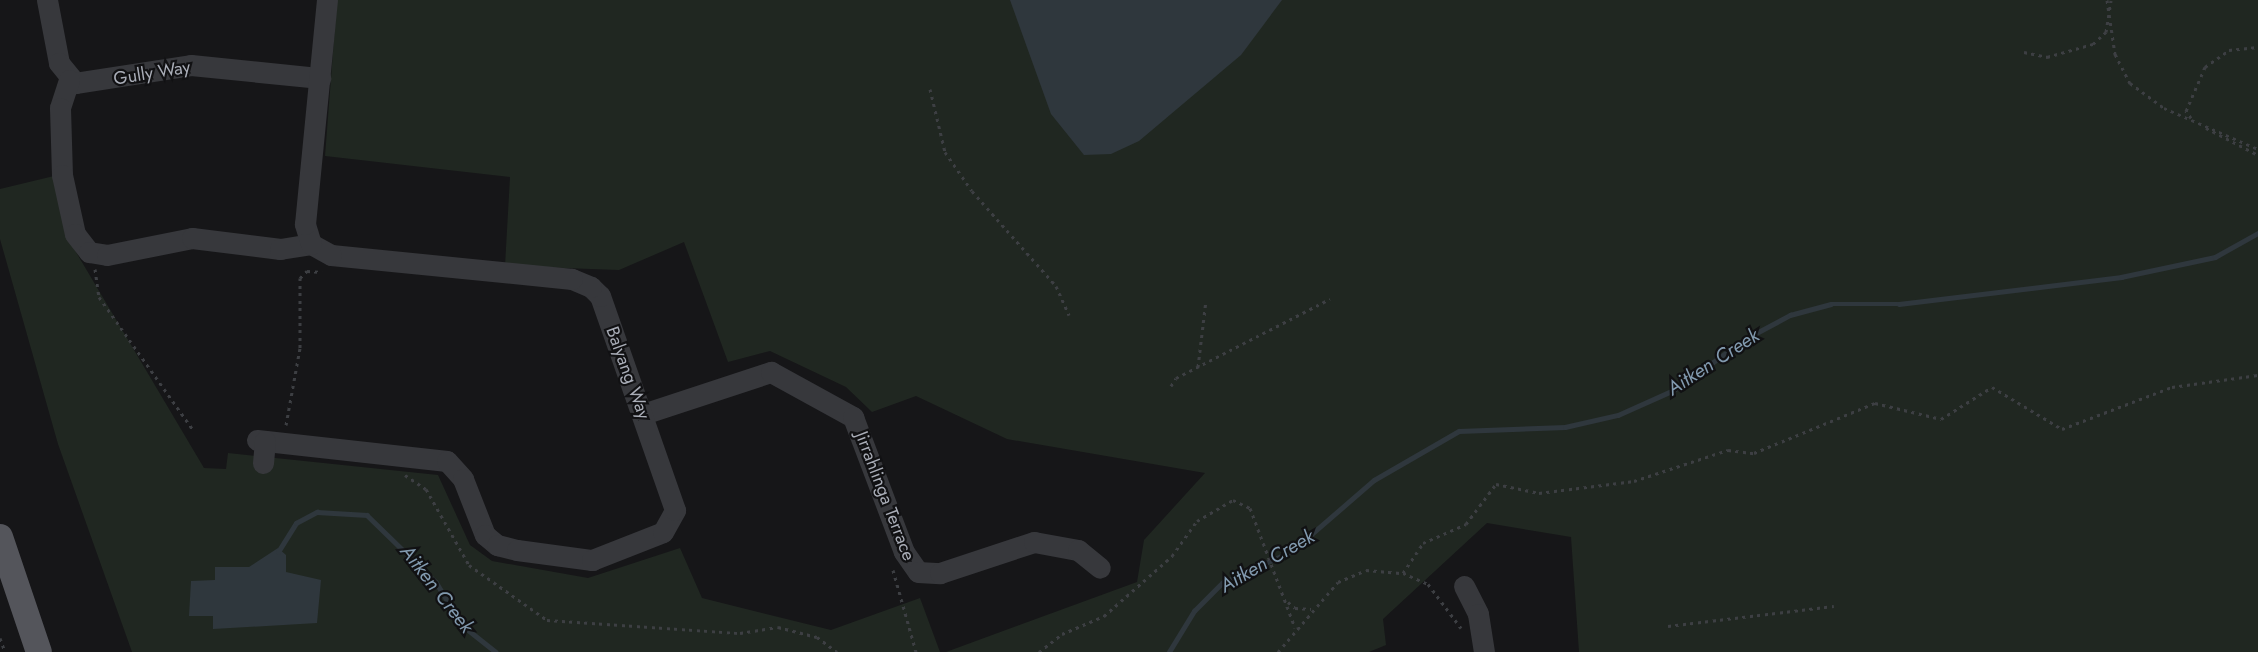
<!DOCTYPE html>
<html>
<head>
<meta charset="utf-8">
<style>
	body { margin:0 }
	#map { position:relative; width:2258px; height:652px; overflow:hidden; background:#161618; font-family:Jost,sans-serif }
	div>[style] { position:absolute }
	[style*='--x'] { left:calc(var(--x)*1px); top:calc(var(--y)*1px); width:calc(var(--w)*1px); rotate:calc(var(--a)*1deg) }
	.green>* { inset:0; background:#202721 }
	.water>* { inset:0; background:#2f373d }
	.stream>* { height:4.5px; margin:-2.25px; padding:0 2.25px; transform-origin:2.25px; border-radius:2.25px; background:#2f373d }
	.path>* { height:3px; margin-top:-1.5px; transform-origin:0; background:repeating-linear-gradient(90deg,#3d3f43 0 3px,transparent 0 7.5px) }
	.minor>* { height:21px; margin:-10.5px; padding:0 10.5px; transform-origin:10.5px; border-radius:10.5px; background:#37383c }
	.major>* { height:26px; margin:-13px; padding:0 13px; transform-origin:13px; border-radius:13px; background:#54555b }
	span { translate:-50% -50%; white-space:nowrap; text-align:center; line-height:1.15; -webkit-text-stroke:4.5px #111113; paint-order:stroke }
	.street-label { font-size:18px; color:#a9adb7 }
	.water-label { font-size:20px; color:#829aaf; font-style:italic }
</style>
</head>
<body>
<div id="map">
	<div class="green">
		<i style="clip-path:polygon(337px 0,2258px 0,2258px 652px,1579px 652px,1571px 537px,1487px 523px,1383px 619px,1386px 645px,1369px 652px,946px 652px,1137px 582px,1144px 540px,1205px 473px,1007px 439px,916px 396px,872px 412px,846px 387px,770px 351px,728px 362px,684px 242px,619px 270px,505px 266px,510px 177px,325px 156px)"></i>
		<i style="clip-path:polygon(54px 176px,70px 242px,204px 468px,226px 469px,228px 453px,438px 475px,470px 545px,492px 561px,588px 578px,680px 548px,702px 598px,831px 630px,920px 598px,940px 652px,132px 652px,58px 444px,0 239px,0 189px)"></i>
	</div>
	<div class="water">
		<i style="clip-path:polygon(1010px 0,1282px 0,1241px 55px,1139px 141px,1111px 154px,1084px 155px,1051px 114px)"></i>
		<i style="clip-path:polygon(278px 548px,286px 555px,286px 572px,321px 580px,317px 623px,213px 629px,213px 616px,189px 616px,191px 581px,215px 580px,215px 567px,249px 567px)"></i>
	</div>
	<div class="stream">
		<i style="--x:278;--y:552;--w:34;--a:-58"></i>
		<i style="--x:296;--y:523;--w:24;--a:-28"></i>
		<i style="--x:317;--y:512;--w:50;--a:3.4"></i>
		<i style="--x:367;--y:515;--w:96;--a:44.2"></i>
		<i style="--x:436;--y:582;--w:50;--a:58.8"></i>
		<i style="--x:462;--y:625;--w:43;--a:38.5"></i>
		<i style="--x:1169;--y:652;--w:48;--a:-58.6"></i>
		<i style="--x:1194;--y:611;--w:40;--a:-45"></i>
		<i style="--x:1222;--y:583;--w:77;--a:-24.6"></i>
		<i style="--x:1292;--y:551;--w:108;--a:-40.9"></i>
		<i style="--x:1374;--y:480;--w:98;--a:-30"></i>
		<i style="--x:1459;--y:431;--w:106;--a:-2.2"></i>
		<i style="--x:1565;--y:427;--w:54;--a:-12.8"></i>
		<i style="--x:1618;--y:415;--w:61;--a:-24.1"></i>
		<i style="--x:1674;--y:390;--w:90;--a:-35.5"></i>
		<i style="--x:1747;--y:338;--w:49;--a:-28.1"></i>
		<i style="--x:1790;--y:315;--w:42;--a:-15"></i>
		<i style="--x:1831;--y:304;--w:68;--a:0"></i>
		<i style="--x:1899;--y:304;--w:224;--a:-6.9"></i>
		<i style="--x:2121;--y:277;--w:96;--a:-12"></i>
		<i style="--x:2215;--y:257;--w:49;--a:-29.2"></i>
	</div>
	<div class="path">
		<i style="--x:2107;--y:0;--w:55;--a:81.6"></i>
		<i style="--x:2115;--y:54;--w:33;--a:63"></i>
		<i style="--x:2130;--y:83;--w:42;--a:36.3"></i>
		<i style="--x:2164;--y:108;--w:103;--a:23.6"></i>
		<i style="--x:2024;--y:52;--w:24;--a:12"></i>
		<i style="--x:2047;--y:57;--w:48;--a:-15.8"></i>
		<i style="--x:2093;--y:44;--w:18;--a:-43"></i>
		<i style="--x:2106;--y:32;--w:32;--a:-81"></i>
		<i style="--x:930;--y:89;--w:65;--a:76.6"></i>
		<i style="--x:945;--y:152;--w:47;--a:55.3"></i>
		<i style="--x:972;--y:191;--w:127;--a:48.5"></i>
		<i style="--x:1056;--y:286;--w:32;--a:66"></i>
		<i style="--x:2191;--y:118;--w:9;--a:-126"></i>
		<i style="--x:2186;--y:111;--w:48;--a:-66.6"></i>
		<i style="--x:2205;--y:67;--w:29;--a:-35"></i>
		<i style="--x:2229;--y:50;--w:29;--a:-6"></i>
		<i style="--x:2206;--y:128;--w:59;--a:27.4"></i>
		<i style="--x:95;--y:269;--w:28;--a:82"></i>
		<i style="--x:99;--y:297;--w:164;--a:54.7"></i>
		<i style="--x:1198;--y:367;--w:67;--a:-83.2"></i>
		<i style="--x:1171;--y:386;--w:9;--a:-58"></i>
		<i style="--x:1176;--y:378;--w:173;--a:-27.2"></i>
		<i style="--x:286;--y:425;--w:78;--a:-79.7"></i>
		<i style="--x:300;--y:348;--w:70;--a:-90"></i>
		<i style="--x:300;--y:278;--w:10;--a:-45"></i>
		<i style="--x:307;--y:271;--w:15;--a:4"></i>
		<i style="--x:405;--y:475;--w:25;--a:34"></i>
		<i style="--x:426;--y:489;--w:87;--a:60.5"></i>
		<i style="--x:469;--y:565;--w:95;--a:35.2"></i>
		<i style="--x:547;--y:620;--w:193;--a:3.9"></i>
		<i style="--x:740;--y:633;--w:38;--a:-9"></i>
		<i style="--x:778;--y:627;--w:40;--a:14.4"></i>
		<i style="--x:817;--y:637;--w:25;--a:37"></i>
		<i style="--x:893;--y:570;--w:85;--a:74.3"></i>
		<i style="--x:1403;--y:573;--w:27;--a:24"></i>
		<i style="--x:1428;--y:584;--w:55;--a:53.1"></i>
		<i style="--x:1288;--y:602;--w:9;--a:41"></i>
		<i style="--x:1295;--y:608;--w:16;--a:4"></i>
		<i style="--x:1668;--y:626;--w:167;--a:-6.9"></i>
		<i style="--x:0;--y:638;--w:15;--a:70"></i>
		<i style="--x:1039;--y:652;--w:29;--a:-38"></i>
		<i style="--x:1062;--y:634;--w:46;--a:-23.2"></i>
		<i style="--x:1104;--y:616;--w:91;--a:-41.4"></i>
		<i style="--x:1172;--y:556;--w:43;--a:-54.5"></i>
		<i style="--x:1197;--y:521;--w:42;--a:-30.3"></i>
		<i style="--x:1233;--y:500;--w:19;--a:25"></i>
		<i style="--x:1250;--y:508;--w:128;--a:69.4"></i>
		<i style="--x:1278;--y:652;--w:92;--a:-49.4"></i>
		<i style="--x:1338;--y:582;--w:30;--a:-23"></i>
		<i style="--x:1366;--y:570;--w:37;--a:5"></i>
		<i style="--x:1403;--y:573;--w:36;--a:-56"></i>
		<i style="--x:1423;--y:543;--w:47;--a:-23.8"></i>
		<i style="--x:1466;--y:524;--w:50;--a:-53.1"></i>
		<i style="--x:1496;--y:484;--w:44;--a:11.8"></i>
		<i style="--x:1539;--y:493;--w:96;--a:-7.2"></i>
		<i style="--x:1634;--y:481;--w:99;--a:-18.3"></i>
		<i style="--x:1728;--y:450;--w:26;--a:7"></i>
		<i style="--x:1754;--y:453;--w:131;--a:-22.5"></i>
		<i style="--x:1875;--y:403;--w:68;--a:13.6"></i>
		<i style="--x:1941;--y:419;--w:60;--a:-32.1"></i>
		<i style="--x:1992;--y:387;--w:82;--a:31"></i>
		<i style="--x:2062;--y:429;--w:118;--a:-20.9"></i>
		<i style="--x:2172;--y:387;--w:87;--a:-7.9"></i>
	</div>
	<div class="minor">
		<i style="--x:47;--y:0;--w:64;--a:79.2"></i>
		<i style="--x:59;--y:63;--w:26;--a:51"></i>
		<i style="--x:75;--y:83;--w:117;--a:-8.8"></i>
		<i style="--x:191;--y:65;--w:130;--a:5.8"></i>
		<i style="--x:69;--y:80;--w:29;--a:108"></i>
		<i style="--x:60;--y:108;--w:67;--a:88.3"></i>
		<i style="--x:62;--y:175;--w:60;--a:77.6"></i>
		<i style="--x:75;--y:234;--w:23;--a:52"></i>
		<i style="--x:89;--y:252;--w:18;--a:9"></i>
		<i style="--x:107;--y:255;--w:87;--a:-11.3"></i>
		<i style="--x:192;--y:238;--w:89;--a:7.1"></i>
		<i style="--x:280;--y:249;--w:31;--a:-9"></i>
		<i style="--x:643;--y:414;--w:135;--a:-18.2"></i>
		<i style="--x:771;--y:372;--w:94;--a:28.8"></i>
		<i style="--x:853;--y:417;--w:144;--a:69.3"></i>
		<i style="--x:904;--y:552;--w:24;--a:55"></i>
		<i style="--x:918;--y:572;--w:22;--a:3"></i>
		<i style="--x:940;--y:573;--w:99;--a:-18.3"></i>
		<i style="--x:1034;--y:542;--w:45;--a:10.3"></i>
		<i style="--x:1078;--y:550;--w:28;--a:39"></i>
		<i style="--x:257;--y:440;--w:191;--a:6.3"></i>
		<i style="--x:447;--y:461;--w:24;--a:48"></i>
		<i style="--x:463;--y:479;--w:60;--a:68.6"></i>
		<i style="--x:485;--y:535;--w:16;--a:40"></i>
		<i style="--x:497;--y:545;--w:21;--a:14"></i>
		<i style="--x:517;--y:550;--w:76;--a:7.6"></i>
		<i style="--x:592;--y:560;--w:76;--a:-21.5"></i>
		<i style="--x:663;--y:532;--w:25;--a:-61"></i>
		<i style="--x:675;--y:510;--w:227;--a:-109.3"></i>
		<i style="--x:600;--y:296;--w:13;--a:-135"></i>
		<i style="--x:591;--y:287;--w:21;--a:-157"></i>
		<i style="--x:572;--y:279;--w:242;--a:-174.3"></i>
		<i style="--x:331;--y:255;--w:23;--a:-151"></i>
		<i style="--x:311;--y:244;--w:21;--a:-107"></i>
		<i style="--x:305;--y:224;--w:225;--a:-84.4"></i>
		<i style="--x:263;--y:463;--w:22;--a:-85"></i>
		<i style="--x:1464;--y:586;--w:31;--a:63"></i>
		<i style="--x:1478;--y:614;--w:38;--a:81"></i>
	</div>
	<div class="major">
		<i style="--x:0;--y:537;--w:121;--a:71.3"></i>
	</div>
	<div class="street-label">
		<span style="left:152px;top:73px;rotate:-9deg">Gully Way</span>
		<span style="left:628px;top:373px;rotate:70deg">Balyang Way</span>
		<span style="left:885px;top:496px;rotate:69deg">Jirrahlinga Terrace</span>
	</div>
	<div class="water-label">
		<span style="left:1713px;top:362px;rotate:-33deg">Aitken Creek</span>
		<span style="left:1267px;top:561px;rotate:-30deg">Aitken Creek</span>
		<span style="left:437px;top:589px;rotate:52deg">Aitken Creek</span>
	</div>
</div>
</body>
</html>
